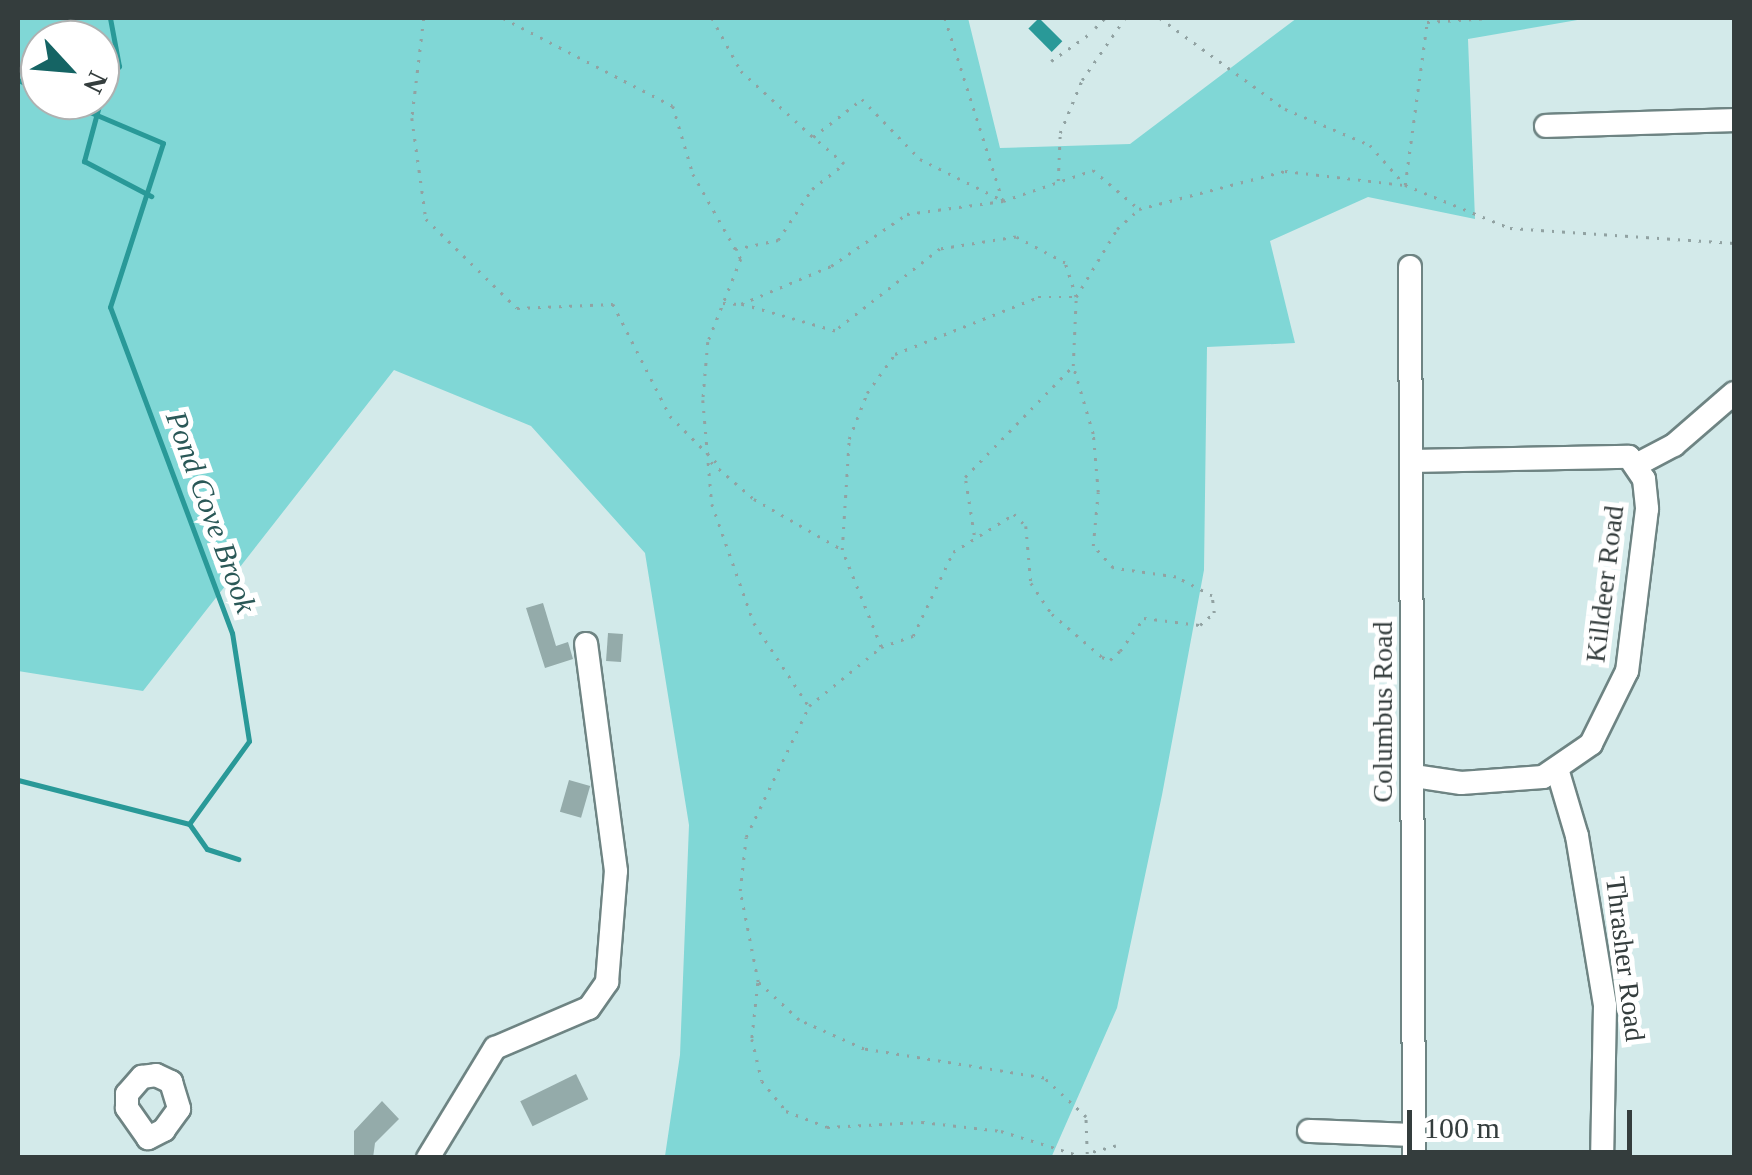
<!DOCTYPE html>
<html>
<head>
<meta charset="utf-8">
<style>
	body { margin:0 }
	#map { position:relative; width:1752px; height:1175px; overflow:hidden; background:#d3eaea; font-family:Georgia,serif }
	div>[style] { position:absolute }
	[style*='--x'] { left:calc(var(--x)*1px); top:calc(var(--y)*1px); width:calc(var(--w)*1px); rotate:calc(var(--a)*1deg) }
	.green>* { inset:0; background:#80d7d6 }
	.water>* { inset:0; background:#299998; transform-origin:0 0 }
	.stream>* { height:5px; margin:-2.5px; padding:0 2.5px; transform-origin:2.5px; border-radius:2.5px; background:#299998 }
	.building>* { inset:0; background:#94abaa; transform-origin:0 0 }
	.path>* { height:2.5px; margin-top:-1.25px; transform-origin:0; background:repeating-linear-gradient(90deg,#91a2a2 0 2.5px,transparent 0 10.5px) }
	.roads { filter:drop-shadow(2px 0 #6e8483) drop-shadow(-2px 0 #6e8483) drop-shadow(0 2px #6e8483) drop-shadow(0 -2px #6e8483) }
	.minor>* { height:22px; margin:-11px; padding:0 11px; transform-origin:11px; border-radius:11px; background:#fff }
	span { translate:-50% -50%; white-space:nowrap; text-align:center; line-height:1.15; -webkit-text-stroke:10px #fff; paint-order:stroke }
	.street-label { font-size:28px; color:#343d3d }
	.water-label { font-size:30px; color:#2a5857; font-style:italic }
	.frame { position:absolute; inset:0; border:20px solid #343d3d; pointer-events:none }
	.north { position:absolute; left:20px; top:20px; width:100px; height:100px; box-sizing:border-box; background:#fff; border:2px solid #aeb1b1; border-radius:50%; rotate:116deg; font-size:28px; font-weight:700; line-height:40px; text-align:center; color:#343d3d }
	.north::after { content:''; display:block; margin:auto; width:35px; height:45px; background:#156464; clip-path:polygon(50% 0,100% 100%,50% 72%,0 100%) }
	.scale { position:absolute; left:1407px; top:1110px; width:225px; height:45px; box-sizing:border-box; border:5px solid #343d3d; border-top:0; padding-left:12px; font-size:30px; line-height:35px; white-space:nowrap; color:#343d3d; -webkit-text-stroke:8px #fff; paint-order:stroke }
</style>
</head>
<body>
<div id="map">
	<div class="green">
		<i style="clip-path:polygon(evenodd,18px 18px,968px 18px,1000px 148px,1130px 144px,1297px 18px,1589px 18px,1468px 39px,1475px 219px,1368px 197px,1270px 241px,1295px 343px,1207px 347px,1204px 570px,1162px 795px,1117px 1008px,1051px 1158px,665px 1156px,680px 1055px,689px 825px,645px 553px,531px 426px,394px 370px,143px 691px,18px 671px,18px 18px,40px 40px,100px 40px,100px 100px,40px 100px,40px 40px)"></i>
	</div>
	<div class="water">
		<i style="left:1039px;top:18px;width:33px;height:15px;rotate:45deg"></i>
	</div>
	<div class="stream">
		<i style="--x:110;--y:18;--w:49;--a:79.4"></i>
		<i style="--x:119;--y:66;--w:26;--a:126"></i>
		<i style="--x:104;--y:87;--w:77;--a:105.1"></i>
		<i style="--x:84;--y:161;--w:76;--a:27.6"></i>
		<i style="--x:18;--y:80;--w:24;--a:24"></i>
		<i style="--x:18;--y:780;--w:177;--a:14.4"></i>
		<i style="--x:189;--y:824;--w:102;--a:-54.1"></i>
		<i style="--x:249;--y:741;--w:109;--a:-98.9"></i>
		<i style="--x:232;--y:633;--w:348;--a:-110.5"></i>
		<i style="--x:110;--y:307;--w:172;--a:-72.1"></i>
		<i style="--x:163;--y:143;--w:111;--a:-157.1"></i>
		<i style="--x:190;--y:825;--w:29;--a:55"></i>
		<i style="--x:207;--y:849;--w:33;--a:18"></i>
	</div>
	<div class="building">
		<i style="clip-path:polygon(543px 603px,556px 646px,568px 642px,573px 659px,545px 668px,526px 608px)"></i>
		<i style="left:608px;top:633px;width:15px;height:28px;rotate:4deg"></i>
		<i style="left:569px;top:780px;width:22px;height:33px;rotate:16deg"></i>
		<i style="left:576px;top:1074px;width:28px;height:62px;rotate:64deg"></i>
		<i style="clip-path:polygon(382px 1101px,399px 1119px,375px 1143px,373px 1158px,354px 1158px,354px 1131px)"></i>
	</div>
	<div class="path">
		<i style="--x:424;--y:18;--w:101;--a:96.8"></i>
		<i style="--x:412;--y:118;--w:102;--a:82.1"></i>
		<i style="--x:426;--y:219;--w:127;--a:44.4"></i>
		<i style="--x:517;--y:308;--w:96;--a:-2.4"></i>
		<i style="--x:613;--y:304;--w:126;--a:63"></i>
		<i style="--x:670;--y:416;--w:71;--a:45"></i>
		<i style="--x:503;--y:18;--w:191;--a:27.4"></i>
		<i style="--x:673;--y:106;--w:71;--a:73.6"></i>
		<i style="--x:693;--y:174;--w:98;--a:60.5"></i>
		<i style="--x:741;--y:259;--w:89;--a:111.7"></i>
		<i style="--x:708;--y:342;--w:58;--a:94.9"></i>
		<i style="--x:703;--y:400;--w:104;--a:85.1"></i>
		<i style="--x:712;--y:504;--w:126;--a:70.6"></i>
		<i style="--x:754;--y:623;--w:98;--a:56.6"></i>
		<i style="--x:712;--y:18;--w:60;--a:61.3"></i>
		<i style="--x:741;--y:71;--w:98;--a:42.5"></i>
		<i style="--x:813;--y:137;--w:62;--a:-37.8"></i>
		<i style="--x:862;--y:99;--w:83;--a:46"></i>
		<i style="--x:920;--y:159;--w:92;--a:26.6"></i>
		<i style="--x:945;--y:18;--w:192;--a:72.4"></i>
		<i style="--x:1003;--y:201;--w:95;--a:-19"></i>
		<i style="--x:1093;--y:170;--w:60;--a:40.3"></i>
		<i style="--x:1160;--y:18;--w:155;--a:36.1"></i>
		<i style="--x:1285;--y:109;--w:92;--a:23"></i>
		<i style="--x:1370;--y:145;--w:53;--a:48.8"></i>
		<i style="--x:1405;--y:185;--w:113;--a:22.3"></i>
		<i style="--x:1510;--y:228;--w:225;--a:3.8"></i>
		<i style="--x:1095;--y:28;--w:14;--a:-45"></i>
		<i style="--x:1051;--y:61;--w:45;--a:-35.1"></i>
		<i style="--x:1058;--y:181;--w:48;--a:-87.6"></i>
		<i style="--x:1060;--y:133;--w:57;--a:-67.5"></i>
		<i style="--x:1082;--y:80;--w:75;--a:-55.3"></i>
		<i style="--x:735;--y:249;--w:44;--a:-11.8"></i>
		<i style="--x:778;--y:240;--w:61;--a:-56.3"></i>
		<i style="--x:812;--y:189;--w:41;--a:-38"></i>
		<i style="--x:844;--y:164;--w:40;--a:-139"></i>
		<i style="--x:723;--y:303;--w:16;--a:4"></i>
		<i style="--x:711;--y:462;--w:57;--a:40.7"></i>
		<i style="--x:754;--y:499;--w:100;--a:29.9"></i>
		<i style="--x:974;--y:535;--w:59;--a:-98.8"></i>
		<i style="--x:965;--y:477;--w:153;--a:-45.8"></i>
		<i style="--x:881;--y:647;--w:105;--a:-111.9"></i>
		<i style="--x:842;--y:550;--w:111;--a:-86.4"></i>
		<i style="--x:849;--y:439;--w:49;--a:-68.6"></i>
		<i style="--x:867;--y:393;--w:48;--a:-54.3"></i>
		<i style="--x:895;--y:354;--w:154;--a:-21.7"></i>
		<i style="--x:1038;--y:297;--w:38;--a:0"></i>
		<i style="--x:1076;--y:297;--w:36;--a:-108"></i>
		<i style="--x:1065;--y:263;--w:55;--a:-152"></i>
		<i style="--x:1016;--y:237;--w:77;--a:171"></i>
		<i style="--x:940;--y:249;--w:133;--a:142"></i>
		<i style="--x:835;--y:331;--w:98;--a:-164"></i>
		<i style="--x:741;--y:304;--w:98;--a:-22.9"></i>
		<i style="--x:831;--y:266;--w:92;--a:-34.4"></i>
		<i style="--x:907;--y:214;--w:97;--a:-7.7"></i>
		<i style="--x:758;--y:983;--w:56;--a:96.1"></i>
		<i style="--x:752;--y:1039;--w:43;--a:76.6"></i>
		<i style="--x:762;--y:1081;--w:38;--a:51"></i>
		<i style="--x:786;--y:1111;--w:44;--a:21.3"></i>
		<i style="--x:827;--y:1127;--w:95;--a:-3"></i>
		<i style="--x:922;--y:1122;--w:80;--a:6.5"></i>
		<i style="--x:1001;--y:1131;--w:90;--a:17.4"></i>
		<i style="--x:1116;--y:1146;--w:30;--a:165"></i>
		<i style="--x:1087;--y:1154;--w:37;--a:-92"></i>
		<i style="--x:1086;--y:1117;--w:57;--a:-137.1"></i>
		<i style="--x:1044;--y:1078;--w:182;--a:-170.8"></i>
		<i style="--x:864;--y:1049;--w:71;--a:-156"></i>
		<i style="--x:799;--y:1020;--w:56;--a:-137.2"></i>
		<i style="--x:758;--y:982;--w:93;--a:-101.2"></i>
		<i style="--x:740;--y:891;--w:54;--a:-83.7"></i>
		<i style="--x:746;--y:837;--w:145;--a:-64.3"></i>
		<i style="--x:809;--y:706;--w:93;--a:-39.3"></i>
		<i style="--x:881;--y:647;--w:34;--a:-19"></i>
		<i style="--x:913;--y:636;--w:93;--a:-64.5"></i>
		<i style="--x:953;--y:552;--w:72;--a:-31.9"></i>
		<i style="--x:1014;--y:514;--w:17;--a:45"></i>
		<i style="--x:1026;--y:526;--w:57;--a:85"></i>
		<i style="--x:1031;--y:583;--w:37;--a:56"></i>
		<i style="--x:1052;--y:614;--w:66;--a:40.7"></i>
		<i style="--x:1102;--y:657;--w:9;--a:21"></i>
		<i style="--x:1110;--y:660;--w:13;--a:-42"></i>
		<i style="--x:1120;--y:651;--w:41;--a:-54"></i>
		<i style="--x:1144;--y:618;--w:56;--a:7.1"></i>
		<i style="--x:1200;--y:625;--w:18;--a:-41"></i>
		<i style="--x:1214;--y:613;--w:17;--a:-97"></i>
		<i style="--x:1212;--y:596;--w:41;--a:-152.2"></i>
		<i style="--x:1176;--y:577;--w:64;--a:-171.9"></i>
		<i style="--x:1113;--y:568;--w:30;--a:-132"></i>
		<i style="--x:1093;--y:546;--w:54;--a:-84.7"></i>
		<i style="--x:1098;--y:492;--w:58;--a:-94.9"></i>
		<i style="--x:1093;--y:434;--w:71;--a:-106.4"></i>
		<i style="--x:1073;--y:366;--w:69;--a:-87.5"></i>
		<i style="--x:1076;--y:297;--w:79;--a:-58.9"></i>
		<i style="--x:1117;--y:229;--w:30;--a:-42"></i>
		<i style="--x:1139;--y:209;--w:151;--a:-14.6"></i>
		<i style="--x:1285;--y:171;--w:121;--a:6.7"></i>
		<i style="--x:1405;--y:185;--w:164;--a:-82.3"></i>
		<i style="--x:1427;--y:22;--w:63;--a:-3.6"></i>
	</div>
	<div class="roads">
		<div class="minor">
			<i style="--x:1546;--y:126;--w:188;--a:-1.8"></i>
			<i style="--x:1410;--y:267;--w:891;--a:89.74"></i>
			<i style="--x:1411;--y:461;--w:218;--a:-1.1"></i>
			<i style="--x:1629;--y:457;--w:27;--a:56"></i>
			<i style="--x:1644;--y:479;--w:30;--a:84"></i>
			<i style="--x:1647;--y:509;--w:163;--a:97"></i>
			<i style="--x:1627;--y:671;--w:81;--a:116.3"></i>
			<i style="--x:1591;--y:744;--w:58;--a:145.5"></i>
			<i style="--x:1543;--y:777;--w:82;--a:175.8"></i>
			<i style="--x:1461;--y:783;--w:48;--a:-171.5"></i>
			<i style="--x:1638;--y:464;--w:41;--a:-27.8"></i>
			<i style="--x:1674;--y:445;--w:79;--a:-40.9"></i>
			<i style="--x:1558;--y:772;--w:67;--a:73.5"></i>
			<i style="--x:1577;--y:836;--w:172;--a:80.6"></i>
			<i style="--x:1605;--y:1006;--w:152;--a:91.1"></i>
			<i style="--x:156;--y:1075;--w:17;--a:25"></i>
			<i style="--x:171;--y:1082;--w:28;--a:73"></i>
			<i style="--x:179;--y:1109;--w:26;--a:126"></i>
			<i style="--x:164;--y:1130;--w:18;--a:153"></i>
			<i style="--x:148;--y:1138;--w:37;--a:-125"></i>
			<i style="--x:127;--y:1108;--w:14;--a:-90"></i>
			<i style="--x:127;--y:1094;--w:23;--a:-49"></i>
			<i style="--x:142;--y:1077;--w:14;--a:-8"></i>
			<i style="--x:1309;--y:1131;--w:105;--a:2.2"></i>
			<i style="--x:428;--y:1158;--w:129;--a:-58.7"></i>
			<i style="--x:495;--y:1048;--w:102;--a:-23.1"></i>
			<i style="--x:589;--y:1008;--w:32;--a:-55"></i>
			<i style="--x:607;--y:982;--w:111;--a:-85.4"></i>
			<i style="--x:616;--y:871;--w:229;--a:-97.5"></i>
		</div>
	</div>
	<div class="street-label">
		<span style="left:1605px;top:584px;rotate:-83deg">Killdeer Road</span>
		<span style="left:1383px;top:712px;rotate:-90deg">Columbus Road</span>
		<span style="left:1625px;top:959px;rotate:83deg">Thrasher Road</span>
	</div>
	<div class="water-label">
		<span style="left:211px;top:512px;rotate:70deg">Pond Cove Brook</span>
	</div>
	<div class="frame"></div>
	<div class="north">N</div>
	<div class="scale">100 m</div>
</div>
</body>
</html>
